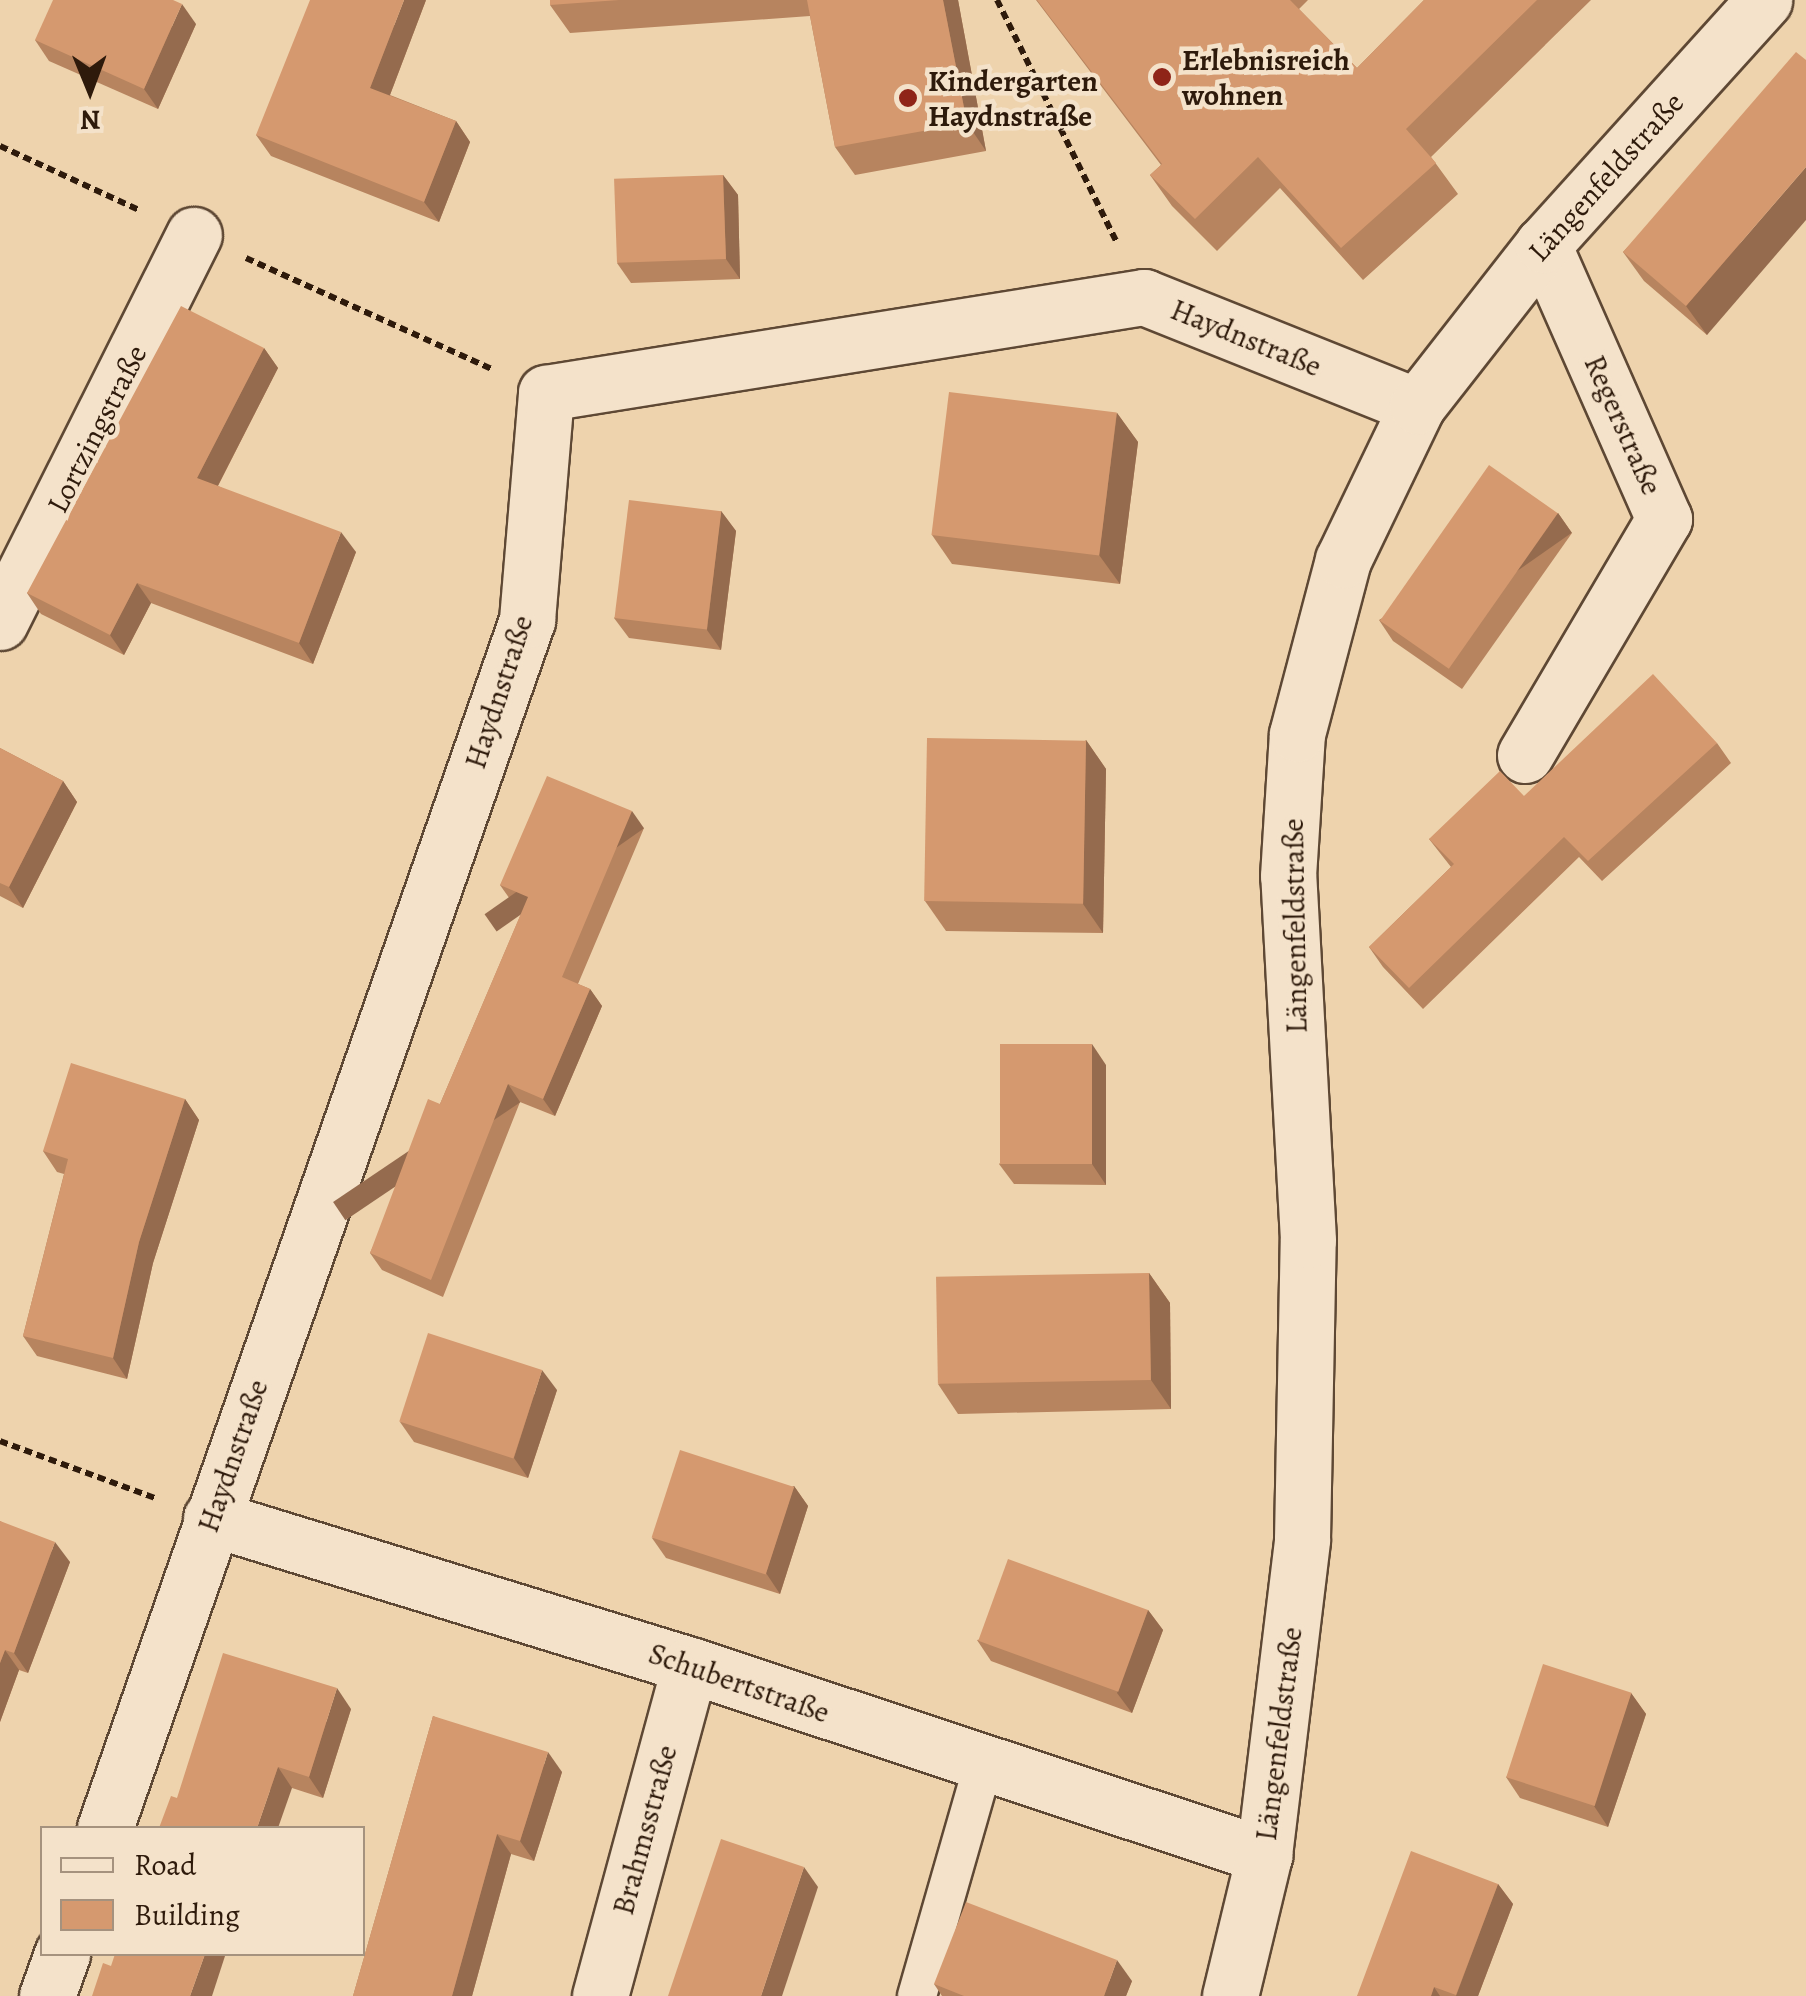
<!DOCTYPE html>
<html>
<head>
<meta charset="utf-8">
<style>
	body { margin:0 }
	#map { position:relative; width:1806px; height:1996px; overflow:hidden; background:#eed3ad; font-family:Alegreya,serif }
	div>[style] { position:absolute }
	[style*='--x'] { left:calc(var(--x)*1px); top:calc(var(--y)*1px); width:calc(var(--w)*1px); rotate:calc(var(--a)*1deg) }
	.path>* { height:6px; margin-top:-3px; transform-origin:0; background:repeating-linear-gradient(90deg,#2e1a0b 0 8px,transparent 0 13px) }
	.roads { filter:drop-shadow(2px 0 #5e4834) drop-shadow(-2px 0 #5e4834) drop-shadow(0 2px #5e4834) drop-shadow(0 -2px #5e4834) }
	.lane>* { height:38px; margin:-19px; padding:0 19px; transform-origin:19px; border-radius:19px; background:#f4e2ca }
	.street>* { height:55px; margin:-27.5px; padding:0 27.5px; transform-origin:27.5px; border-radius:27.5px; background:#f4e2ca }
	.wall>* { inset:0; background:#b7845f }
	.shaded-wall>* { inset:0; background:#956b4e; transform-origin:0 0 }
	.building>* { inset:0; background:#d5996f; transform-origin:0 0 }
	.dots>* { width:28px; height:28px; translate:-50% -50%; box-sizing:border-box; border:5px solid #f4e2ca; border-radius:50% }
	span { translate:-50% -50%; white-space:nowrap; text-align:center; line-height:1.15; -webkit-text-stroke:9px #f4e2ca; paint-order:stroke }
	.poi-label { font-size:30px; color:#2e1a0b; font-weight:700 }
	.left { translate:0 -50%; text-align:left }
	.street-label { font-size:30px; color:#2e1a0b }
	.legend { position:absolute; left:40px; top:1826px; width:325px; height:130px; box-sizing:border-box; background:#f4e2ca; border:2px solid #a5927e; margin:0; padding:12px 18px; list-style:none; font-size:30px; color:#2e1a0b }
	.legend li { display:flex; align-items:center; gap:20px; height:50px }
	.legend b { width:50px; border:2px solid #a5927e }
	.north { position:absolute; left:40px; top:40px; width:100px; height:100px; -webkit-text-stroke:8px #f4e2ca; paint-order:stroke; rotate:179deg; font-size:28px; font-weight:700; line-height:40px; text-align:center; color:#2e1a0b }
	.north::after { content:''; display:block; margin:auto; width:35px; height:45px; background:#2e1a0b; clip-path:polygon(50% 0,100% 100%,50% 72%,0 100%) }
</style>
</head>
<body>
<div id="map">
	<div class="path">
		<i style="--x:997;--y:0;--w:269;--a:63.7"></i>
		<i style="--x:0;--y:146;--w:153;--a:24.7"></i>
		<i style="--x:246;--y:258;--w:272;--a:24.3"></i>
		<i style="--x:0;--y:1441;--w:168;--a:20.2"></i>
	</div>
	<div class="roads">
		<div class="lane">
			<i style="--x:917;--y:1996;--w:239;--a:-74"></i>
		</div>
		<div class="street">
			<i style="--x:0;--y:622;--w:433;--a:-63.4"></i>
			<i style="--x:1525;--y:755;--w:274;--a:-59.5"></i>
			<i style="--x:1664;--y:519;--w:300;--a:-113.8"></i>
			<i style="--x:211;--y:1518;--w:501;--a:17.06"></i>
			<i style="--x:690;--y:1665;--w:605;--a:18.32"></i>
			<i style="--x:105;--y:1828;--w:1280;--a:-70.74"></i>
			<i style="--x:527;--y:620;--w:228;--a:-85.2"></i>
			<i style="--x:546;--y:393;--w:606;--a:-9.12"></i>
			<i style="--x:1144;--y:297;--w:294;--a:21.8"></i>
			<i style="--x:47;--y:1996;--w:45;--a:-70.3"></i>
			<i style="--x:600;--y:1996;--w:343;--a:-74.8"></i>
			<i style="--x:1230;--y:1996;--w:145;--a:-76.4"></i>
			<i style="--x:1264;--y:1855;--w:318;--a:-83.1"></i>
			<i style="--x:1302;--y:1539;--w:299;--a:-88.9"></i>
			<i style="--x:1308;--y:1240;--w:365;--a:-93.1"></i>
			<i style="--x:1288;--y:876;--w:142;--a:-86.4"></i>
			<i style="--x:1297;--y:734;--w:180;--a:-75.2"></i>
			<i style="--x:1343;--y:560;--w:171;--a:-64.3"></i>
			<i style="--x:1417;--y:406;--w:204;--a:-52"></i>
			<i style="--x:1543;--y:245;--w:330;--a:-47.9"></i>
		</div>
	</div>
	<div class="wall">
		<i style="clip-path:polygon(426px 0,390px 95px,456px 121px,470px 142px,439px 222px,271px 156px,256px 135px)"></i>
		<i style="clip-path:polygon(550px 0,958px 0,986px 151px,855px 175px,835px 147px,810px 16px,570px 33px,550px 5px)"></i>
		<i style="clip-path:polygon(1036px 0,1308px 0,1299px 9px,1357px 68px,1424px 0,1591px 0,1431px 157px,1458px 194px,1363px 280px,1280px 188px,1217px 251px,1172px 206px,1150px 175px,1161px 165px)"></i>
		<i style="clip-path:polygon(196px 24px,158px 109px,49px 61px,35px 40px)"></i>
		<i style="clip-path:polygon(1806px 60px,1707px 335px,1644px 281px,1623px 252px)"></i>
		<i style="clip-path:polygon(723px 175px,738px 195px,740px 279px,631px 283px,617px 263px)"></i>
		<i style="clip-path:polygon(264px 348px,278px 368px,218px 486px,356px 552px,313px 664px,151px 603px,124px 655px,41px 614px,27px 593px)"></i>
		<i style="clip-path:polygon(1117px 413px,1138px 442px,1120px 584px,952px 564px,932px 535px)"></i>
		<i style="clip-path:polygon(721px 511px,736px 531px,721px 650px,629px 638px,614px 618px)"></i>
		<i style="clip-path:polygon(1558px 513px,1572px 533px,1462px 689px,1393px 641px,1379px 620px)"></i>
		<i style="clip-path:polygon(1086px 740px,1106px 769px,1103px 933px,946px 931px,925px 901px)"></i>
		<i style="clip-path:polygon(1717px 743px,1731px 763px,1602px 881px,1579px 857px,1423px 1009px,1383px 967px,1369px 947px,1451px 867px,1429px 839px,1524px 796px)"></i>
		<i style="clip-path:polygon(0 748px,63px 781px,77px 802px,23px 908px,0 896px)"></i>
		<i style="clip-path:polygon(644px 828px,578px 984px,590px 989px,602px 1006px,555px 1116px,520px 1102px,443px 1297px,382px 1270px,370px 1253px,440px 1104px,524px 907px,512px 902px,500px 885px)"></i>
		<i style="clip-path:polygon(1106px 1065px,1106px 1185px,1014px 1184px,999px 1164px)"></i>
		<i style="clip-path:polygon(185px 1099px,199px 1120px,153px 1263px,127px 1379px,37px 1356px,23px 1336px,64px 1174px,57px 1172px,43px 1151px)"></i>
		<i style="clip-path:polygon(1149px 1273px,1170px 1303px,1171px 1409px,958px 1414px,938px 1384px)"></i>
		<i style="clip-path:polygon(557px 1390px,528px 1478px,414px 1442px,400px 1422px)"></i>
		<i style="clip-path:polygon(794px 1486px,808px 1506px,780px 1594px,666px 1558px,652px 1538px)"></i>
		<i style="clip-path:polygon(0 1521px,70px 1562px,28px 1673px,19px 1670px,0 1722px)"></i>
		<i style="clip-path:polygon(1148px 1610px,1163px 1630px,1132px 1713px,991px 1661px,977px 1640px)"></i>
		<i style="clip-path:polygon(1631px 1693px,1646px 1714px,1608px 1827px,1520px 1798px,1506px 1777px)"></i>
		<i style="clip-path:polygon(351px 1709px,323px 1798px,292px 1788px,177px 1798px)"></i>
		<i style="clip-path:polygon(433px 1716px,562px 1772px,534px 1861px,511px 1854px,472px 1996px,353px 1996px)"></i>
		<i style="clip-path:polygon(1498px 1884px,1513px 1904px,1478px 1996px,1357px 1996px)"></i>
		<i style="clip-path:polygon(1132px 1981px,1126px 1996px,942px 1996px,934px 1984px)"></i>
	</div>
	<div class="shaded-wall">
		<i style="clip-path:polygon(404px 0,426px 0,385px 108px,370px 88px)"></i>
		<i style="clip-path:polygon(943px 0,958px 0,986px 151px,967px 123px)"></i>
		<i style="clip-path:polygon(182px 4px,196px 24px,158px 109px,144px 89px)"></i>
		<i style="clip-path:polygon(456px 121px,470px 142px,439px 222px,424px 202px)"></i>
		<i style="clip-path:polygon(1806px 167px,1806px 220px,1707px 335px,1686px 306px)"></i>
		<i style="clip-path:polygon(723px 175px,738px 195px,740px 279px,726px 259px)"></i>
		<i style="clip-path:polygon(264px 348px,278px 368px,211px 499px,197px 478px)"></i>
		<i style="clip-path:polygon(1117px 413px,1138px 442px,1120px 584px,1099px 555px)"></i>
		<i style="clip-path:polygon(721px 511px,736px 531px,721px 650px,707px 630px)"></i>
		<i style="left:1558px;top:513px;width:24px;height:190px;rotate:55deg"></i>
		<i style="clip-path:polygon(341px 532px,356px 552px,313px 664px,299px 643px)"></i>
		<i style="clip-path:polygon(137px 583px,151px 603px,124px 655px,110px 635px)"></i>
		<i style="clip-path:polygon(1086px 740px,1106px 769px,1103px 933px,1083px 904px)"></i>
		<i style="clip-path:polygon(63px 781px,77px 802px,23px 908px,9px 887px)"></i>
		<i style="left:632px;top:811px;width:21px;height:180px;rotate:55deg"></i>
		<i style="clip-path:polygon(590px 989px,602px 1006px,555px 1116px,543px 1099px)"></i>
		<i style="clip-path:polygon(1092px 1044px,1106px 1065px,1106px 1185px,1092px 1164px)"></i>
		<i style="left:508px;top:1084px;width:22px;height:211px;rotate:56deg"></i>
		<i style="clip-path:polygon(185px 1099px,199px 1120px,153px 1263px,127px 1379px,113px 1358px,139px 1242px)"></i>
		<i style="clip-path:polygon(1149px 1273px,1170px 1303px,1171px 1409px,1151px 1380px)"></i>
		<i style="clip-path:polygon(542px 1370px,557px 1390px,528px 1478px,514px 1458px)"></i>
		<i style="clip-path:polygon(794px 1486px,808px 1506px,780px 1594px,766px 1573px)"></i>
		<i style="clip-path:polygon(55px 1542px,70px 1562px,28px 1673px,14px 1653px)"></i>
		<i style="clip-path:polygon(1148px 1610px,1163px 1630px,1132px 1713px,1117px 1693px)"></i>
		<i style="clip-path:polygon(5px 1650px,19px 1670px,0 1722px,0 1663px)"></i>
		<i style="clip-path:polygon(337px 1688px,351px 1709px,323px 1798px,309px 1777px)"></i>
		<i style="clip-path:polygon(1631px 1693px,1646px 1714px,1608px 1827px,1594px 1806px)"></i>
		<i style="clip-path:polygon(548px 1752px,562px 1772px,534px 1861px,520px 1841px)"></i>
		<i style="clip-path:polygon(278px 1767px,292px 1788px,278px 1828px,257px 1828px)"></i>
		<i style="clip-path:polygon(497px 1834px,511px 1854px,472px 1996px,452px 1996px)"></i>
		<i style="clip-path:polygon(804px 1867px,818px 1887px,782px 1996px,761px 1996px)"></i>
		<i style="clip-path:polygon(1498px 1884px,1513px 1904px,1478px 1996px,1456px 1996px)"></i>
		<i style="clip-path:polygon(205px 1954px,223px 1954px,225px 1956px,212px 1996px,190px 1996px)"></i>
		<i style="clip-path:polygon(1117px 1960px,1132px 1981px,1126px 1996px,1104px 1996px)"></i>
		<i style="clip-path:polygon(1434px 1987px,1440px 1996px,1431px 1996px)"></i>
	</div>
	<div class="building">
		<i style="clip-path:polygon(53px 0,173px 0,182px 4px,144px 89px,35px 40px)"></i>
		<i style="clip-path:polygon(310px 0,404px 0,370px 88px,456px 121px,424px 202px,256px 135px)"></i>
		<i style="clip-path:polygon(550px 0,619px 0,550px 5px)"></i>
		<i style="clip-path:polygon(807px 0,943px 0,967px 123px,835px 147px)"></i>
		<i style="clip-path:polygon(1037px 0,1290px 0,1357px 68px,1424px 0,1537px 0,1406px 129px,1436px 163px,1341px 248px,1258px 157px,1195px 219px,1150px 175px,1162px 164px)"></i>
		<i style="clip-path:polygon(1796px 52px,1806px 60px,1806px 167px,1686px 306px,1623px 252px)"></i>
		<i style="left:723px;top:175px;width:84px;height:109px;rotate:88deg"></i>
		<i style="clip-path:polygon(181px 306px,264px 348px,197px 478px,341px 532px,299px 643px,137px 583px,110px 635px,27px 593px)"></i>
		<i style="left:949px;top:392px;width:169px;height:144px;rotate:7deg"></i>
		<i style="left:1489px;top:465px;width:84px;height:190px;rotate:35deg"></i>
		<i style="left:629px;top:500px;width:93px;height:119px;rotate:7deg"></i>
		<i style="clip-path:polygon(1653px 674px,1717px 743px,1588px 861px,1564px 837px,1409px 988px,1369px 947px,1454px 864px,1429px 839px,1500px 771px,1524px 796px)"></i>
		<i style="left:927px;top:738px;width:159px;height:163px;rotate:1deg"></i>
		<i style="clip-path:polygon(0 748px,63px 781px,9px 887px,0 883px)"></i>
		<i style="clip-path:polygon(547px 776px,632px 811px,562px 977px,590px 989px,543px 1099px,508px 1084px,431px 1280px,370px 1253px,428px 1099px,440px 1104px,528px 897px,500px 885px)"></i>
		<i style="left:1092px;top:1044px;width:120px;height:92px;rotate:90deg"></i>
		<i style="clip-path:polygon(71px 1063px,185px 1099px,139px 1242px,113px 1358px,23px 1336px,68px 1159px,43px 1151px)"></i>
		<i style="left:1149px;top:1273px;width:107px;height:213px;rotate:89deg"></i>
		<i style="left:428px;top:1333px;width:120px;height:93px;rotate:18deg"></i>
		<i style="left:680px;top:1450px;width:120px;height:92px;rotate:18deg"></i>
		<i style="clip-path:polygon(0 1521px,55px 1542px,14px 1653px,5px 1650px,0 1663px)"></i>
		<i style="left:1008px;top:1559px;width:149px;height:87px;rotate:20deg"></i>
		<i style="clip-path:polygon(223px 1653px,337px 1688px,309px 1777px,278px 1767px,257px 1828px,159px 1828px,171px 1796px,177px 1798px)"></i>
		<i style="left:1543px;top:1664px;width:93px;height:119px;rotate:18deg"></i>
		<i style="clip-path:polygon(433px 1716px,548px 1752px,520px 1841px,497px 1834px,452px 1996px,353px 1996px)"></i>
		<i style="clip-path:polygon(721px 1839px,804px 1867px,761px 1996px,668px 1996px)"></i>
		<i style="clip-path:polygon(1411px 1851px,1498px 1884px,1456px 1995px,1434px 1987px,1431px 1996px,1357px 1996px)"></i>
		<i style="clip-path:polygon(966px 1902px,1117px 1960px,1104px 1996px,964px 1996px,934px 1984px)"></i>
		<i style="clip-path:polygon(115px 1954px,205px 1954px,190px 1996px,92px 1996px,103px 1963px,111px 1966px)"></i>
	</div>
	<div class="dots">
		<i style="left:1162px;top:77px;background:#8f2418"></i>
		<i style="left:908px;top:98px;background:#8f2418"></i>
	</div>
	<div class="poi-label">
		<span class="left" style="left:1182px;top:77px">Erlebnisreich<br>wohnen</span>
		<span class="left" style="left:928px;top:98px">Kindergarten<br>Haydnstraße</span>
	</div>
	<div class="street-label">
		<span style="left:1606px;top:177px;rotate:-48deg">Längenfeldstraße</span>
		<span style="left:1246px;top:338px;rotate:22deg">Haydnstraße</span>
		<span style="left:1623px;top:425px;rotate:66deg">Regerstraße</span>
		<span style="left:97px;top:429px;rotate:-63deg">Lortzingstraße</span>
		<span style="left:499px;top:692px;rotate:-72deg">Haydnstraße</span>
		<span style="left:1295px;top:926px;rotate:-91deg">Längenfeldstraße</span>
		<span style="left:233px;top:1456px;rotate:-71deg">Haydnstraße</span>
		<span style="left:739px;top:1683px;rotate:19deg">Schubertstraße</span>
		<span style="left:1279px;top:1734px;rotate:-83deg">Längenfeldstraße</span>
		<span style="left:645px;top:1830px;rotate:-75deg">Brahmsstraße</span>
	</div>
	<ul class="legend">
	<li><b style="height:12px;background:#f4e2ca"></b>Road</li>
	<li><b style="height:28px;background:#d5996f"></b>Building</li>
	</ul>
	<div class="north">N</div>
</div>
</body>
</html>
